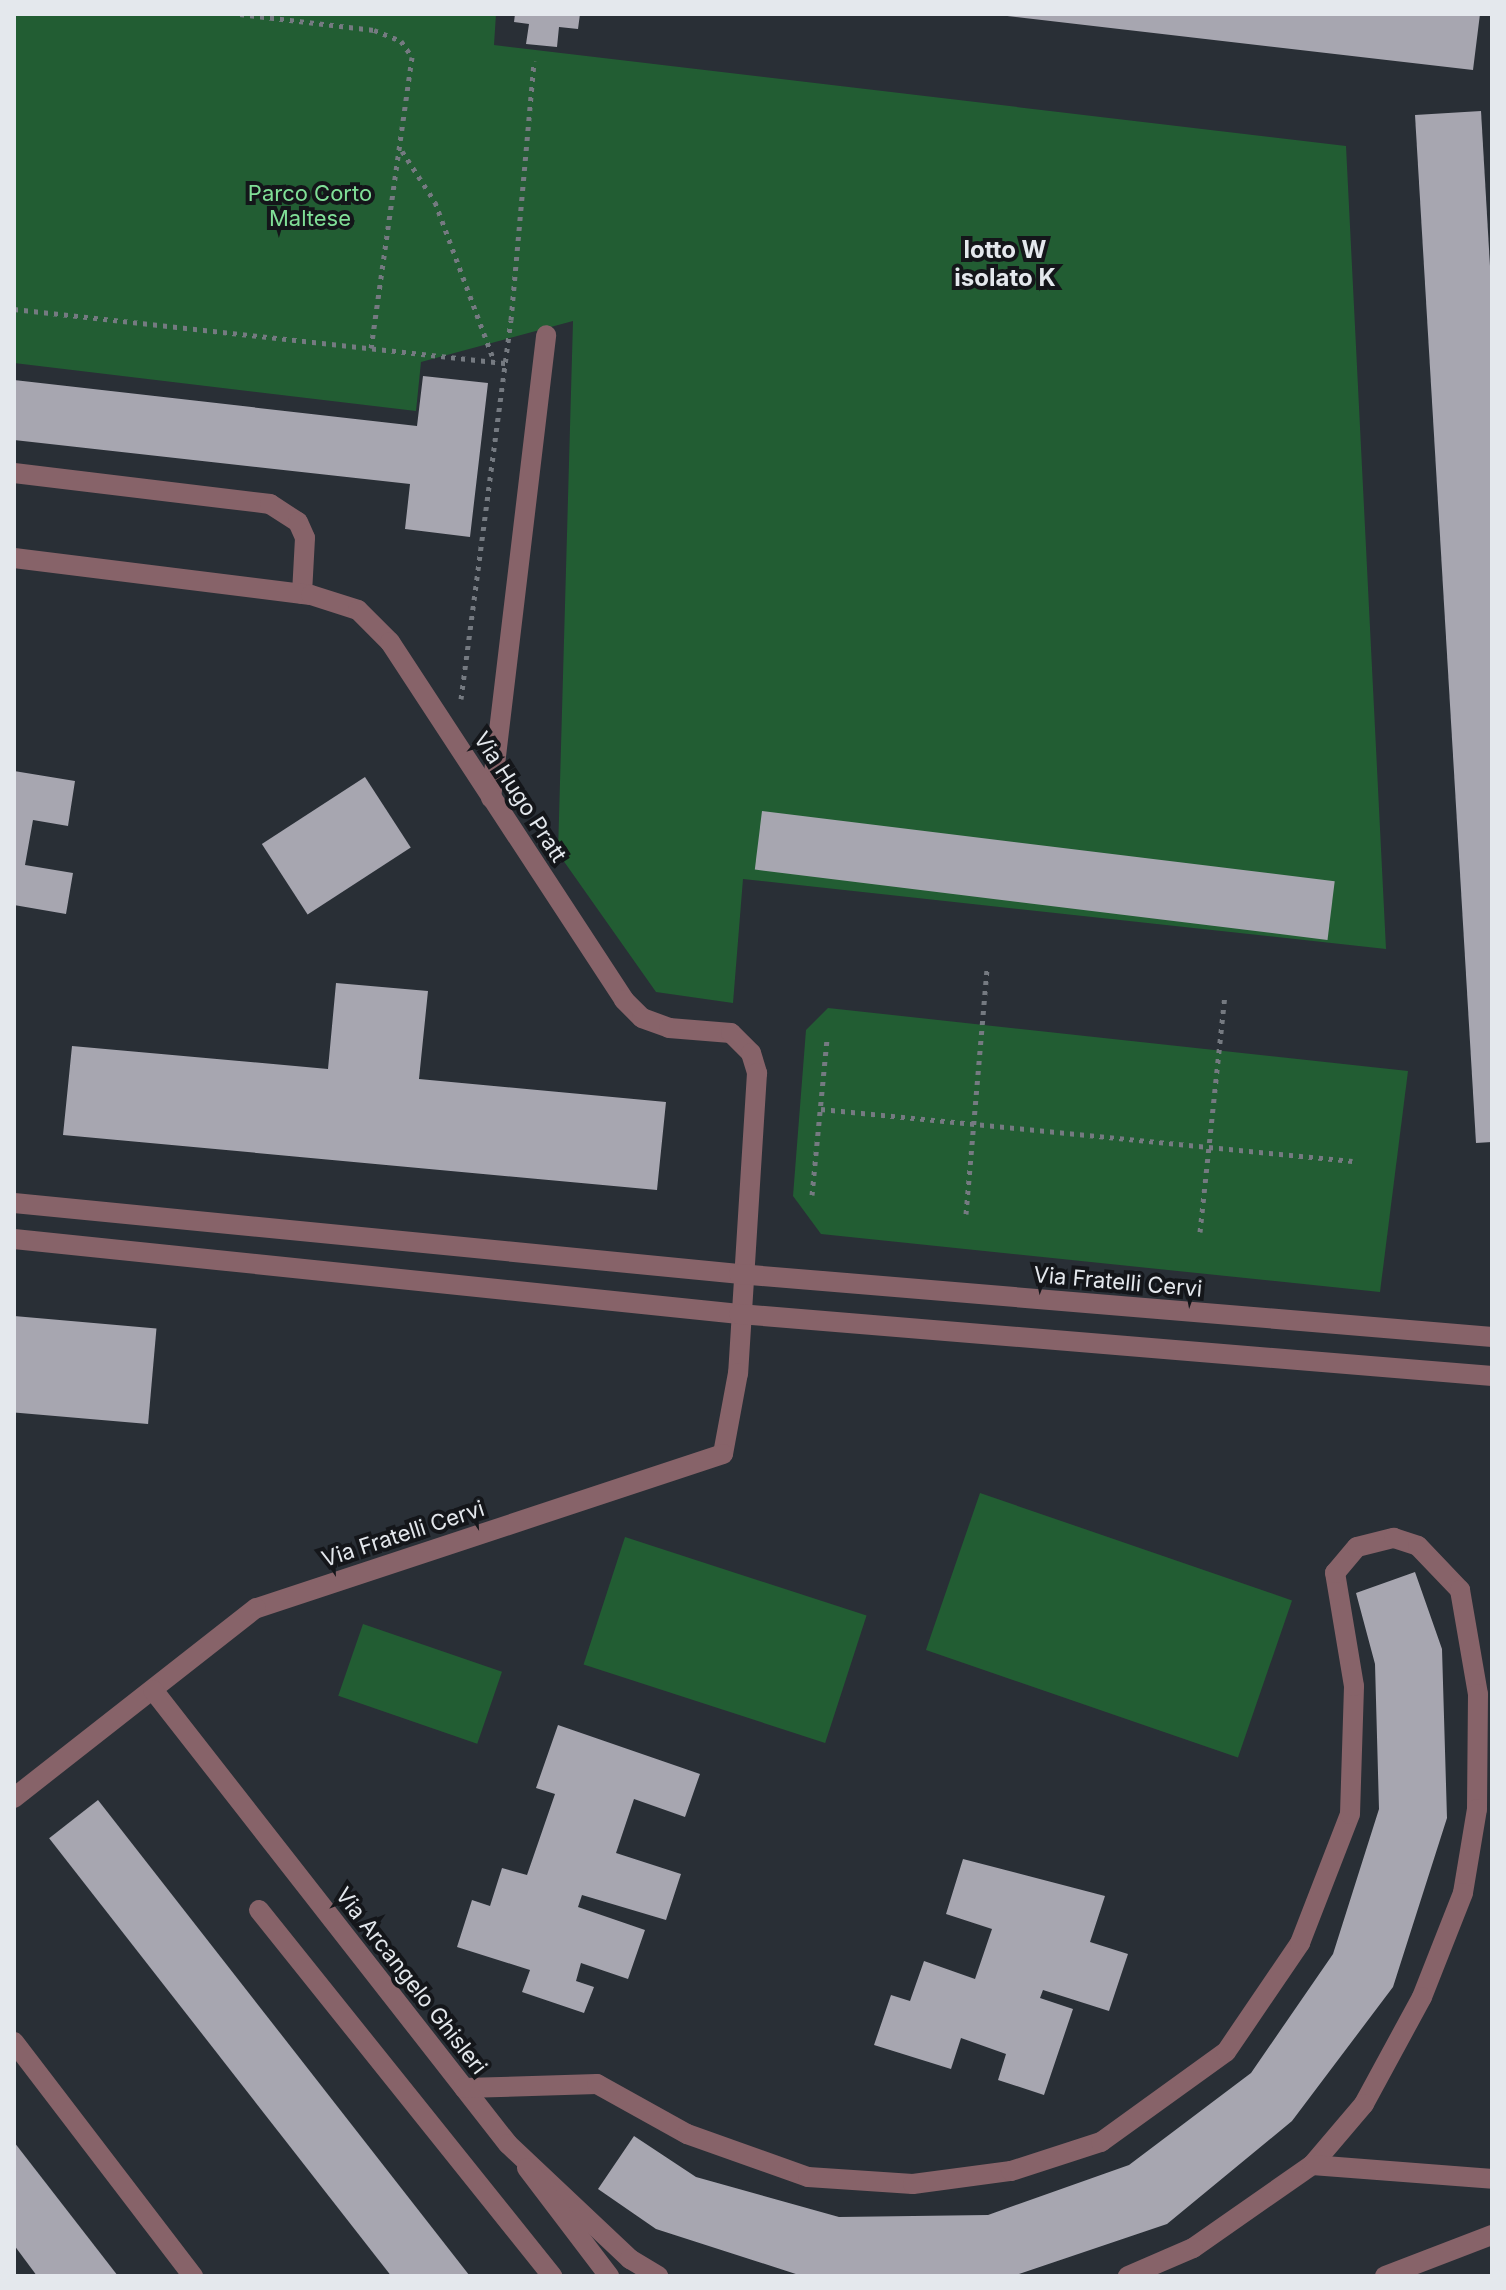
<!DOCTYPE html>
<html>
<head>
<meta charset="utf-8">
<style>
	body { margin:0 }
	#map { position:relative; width:1506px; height:2290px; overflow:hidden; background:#292f36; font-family:Inter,sans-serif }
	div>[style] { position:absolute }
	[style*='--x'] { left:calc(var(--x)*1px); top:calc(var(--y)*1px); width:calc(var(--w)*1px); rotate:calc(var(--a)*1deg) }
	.green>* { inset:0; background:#225d33; transform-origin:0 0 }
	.building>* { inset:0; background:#a7a6b0; transform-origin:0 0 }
	.path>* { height:5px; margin-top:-2.5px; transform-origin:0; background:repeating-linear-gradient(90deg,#757a81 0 4px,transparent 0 10px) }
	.lane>* { height:20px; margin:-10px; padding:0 10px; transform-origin:10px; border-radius:10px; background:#876369 }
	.street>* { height:20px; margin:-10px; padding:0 10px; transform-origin:10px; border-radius:10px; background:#876369 }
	span { translate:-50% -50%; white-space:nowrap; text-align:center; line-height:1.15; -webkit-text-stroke:8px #14161a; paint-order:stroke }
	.park-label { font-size:22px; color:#80df97 }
	.street-label { font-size:22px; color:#e4e8ed }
	.neighbourhood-label { font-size:24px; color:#e4e8ed; font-weight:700 }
	.frame { position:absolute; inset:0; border:16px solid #e4e8ed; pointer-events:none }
</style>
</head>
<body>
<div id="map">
	<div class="green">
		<i style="clip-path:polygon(14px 14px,496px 14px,494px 45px,1346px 146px,1386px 949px,743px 879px,733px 1003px,656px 992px,558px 853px,573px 321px,421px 362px,416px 411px,14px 363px)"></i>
		<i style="clip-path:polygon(828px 1008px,1408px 1071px,1380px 1292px,821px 1234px,793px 1196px,806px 1030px)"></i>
		<i style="left:980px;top:1493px;width:330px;height:166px;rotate:19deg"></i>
		<i style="left:625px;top:1537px;width:254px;height:134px;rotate:18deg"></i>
		<i style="left:363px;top:1624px;width:147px;height:76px;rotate:19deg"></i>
	</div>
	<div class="building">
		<i style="clip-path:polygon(515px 14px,580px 14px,578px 29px,559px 27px,557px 47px,526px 44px,529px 24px,514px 22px)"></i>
		<i style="clip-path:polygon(990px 14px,1480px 14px,1473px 70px)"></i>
		<i style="clip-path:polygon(1481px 111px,1492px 301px,1492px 1142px,1476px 1143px,1415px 115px)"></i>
		<i style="clip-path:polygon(423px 376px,488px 383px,470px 537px,405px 529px,410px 484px,14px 440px,14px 380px,417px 426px)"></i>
		<i style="clip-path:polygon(14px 771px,75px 781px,68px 826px,33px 820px,25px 865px,73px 873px,66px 914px,14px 905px)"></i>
		<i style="left:365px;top:777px;width:84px;height:123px;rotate:57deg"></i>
		<i style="left:762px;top:811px;width:577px;height:59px;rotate:7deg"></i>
		<i style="clip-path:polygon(336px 983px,428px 991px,419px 1079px,666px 1102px,657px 1190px,63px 1135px,72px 1046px,328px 1069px)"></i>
		<i style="left:14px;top:1316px;width:143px;height:96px;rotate:5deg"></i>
		<i style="clip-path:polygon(1415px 1572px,1442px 1649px,1447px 1818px,1393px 1987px,1292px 2121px,1167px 2224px,1013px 2276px,802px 2276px,656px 2229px,598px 2189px,634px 2136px,696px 2177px,839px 2217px,988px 2215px,1129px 2165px,1251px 2073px,1333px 1954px,1379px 1809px,1375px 1664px,1356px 1593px)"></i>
		<i style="clip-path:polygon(558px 1725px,700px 1774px,685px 1817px,634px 1799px,616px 1853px,681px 1874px,666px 1920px,582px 1895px,578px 1907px,645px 1930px,628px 1979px,581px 1963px,576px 1981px,594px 1987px,584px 2013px,522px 1992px,530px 1970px,457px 1947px,472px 1900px,490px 1906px,502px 1868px,527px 1875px,555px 1794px,536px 1788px)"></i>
		<i style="left:98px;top:1800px;width:604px;height:62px;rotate:52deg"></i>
		<i style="clip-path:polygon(963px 1859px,1105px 1896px,1090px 1942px,1128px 1954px,1109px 2011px,1043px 1990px,1040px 1998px,1073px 2009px,1044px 2095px,998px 2080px,1006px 2054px,961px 2038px,951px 2069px,874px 2045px,891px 1995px,910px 2001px,924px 1961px,975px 1979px,992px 1929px,946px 1914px)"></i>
		<i style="clip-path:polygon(14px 2142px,118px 2276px,37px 2276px,14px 2245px)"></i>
	</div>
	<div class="path">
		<i style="--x:240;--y:14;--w:135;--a:6.8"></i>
		<i style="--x:374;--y:30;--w:29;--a:22"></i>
		<i style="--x:401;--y:41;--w:19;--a:55"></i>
		<i style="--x:412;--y:57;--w:294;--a:98"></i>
		<i style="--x:402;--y:151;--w:61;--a:57.1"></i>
		<i style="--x:435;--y:202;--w:170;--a:69.6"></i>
		<i style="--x:14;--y:309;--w:495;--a:6.3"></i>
		<i style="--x:461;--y:699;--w:382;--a:-82.5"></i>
		<i style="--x:511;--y:320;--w:260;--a:-84.9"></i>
		<i style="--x:821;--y:1109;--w:534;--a:5.59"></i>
		<i style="--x:812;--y:1195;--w:156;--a:-84.5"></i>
		<i style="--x:966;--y:1214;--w:247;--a:-85.1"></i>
		<i style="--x:1200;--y:1232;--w:238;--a:-84"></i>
	</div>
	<div class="lane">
		<i style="--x:14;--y:473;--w:258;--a:6.9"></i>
		<i style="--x:270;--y:504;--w:33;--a:33"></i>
		<i style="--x:298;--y:522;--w:17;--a:66"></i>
		<i style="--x:305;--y:538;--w:56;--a:93.1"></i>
		<i style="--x:491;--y:798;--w:466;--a:-83.2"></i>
		<i style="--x:259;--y:1910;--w:469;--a:51.3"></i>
	</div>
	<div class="street">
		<i style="--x:14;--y:558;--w:299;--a:7.1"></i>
		<i style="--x:311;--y:595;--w:49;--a:17.7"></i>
		<i style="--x:358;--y:610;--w:45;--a:45"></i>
		<i style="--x:390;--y:642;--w:428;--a:56.8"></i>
		<i style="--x:624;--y:1000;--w:25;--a:45"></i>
		<i style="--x:642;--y:1018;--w:29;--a:20"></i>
		<i style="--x:669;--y:1028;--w:62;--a:4.6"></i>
		<i style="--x:731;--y:1033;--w:28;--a:45"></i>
		<i style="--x:751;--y:1053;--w:21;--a:73"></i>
		<i style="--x:757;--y:1073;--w:301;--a:93.6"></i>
		<i style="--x:738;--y:1373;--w:82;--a:100.5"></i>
		<i style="--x:723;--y:1454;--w:492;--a:161.7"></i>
		<i style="--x:256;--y:1608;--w:308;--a:141.9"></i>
		<i style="--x:14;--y:1203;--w:728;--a:5.59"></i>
		<i style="--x:739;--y:1274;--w:756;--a:4.78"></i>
		<i style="--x:14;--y:1239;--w:729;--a:5.91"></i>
		<i style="--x:739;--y:1314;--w:756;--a:4.71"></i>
		<i style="--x:153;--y:1690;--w:576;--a:51.98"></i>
		<i style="--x:508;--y:2144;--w:168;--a:43.3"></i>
		<i style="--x:630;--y:2259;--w:33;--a:31"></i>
		<i style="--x:14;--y:2042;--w:295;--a:52.6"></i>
		<i style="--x:464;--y:2088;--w:133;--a:-1.7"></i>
		<i style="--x:597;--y:2084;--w:103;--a:29.1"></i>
		<i style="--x:687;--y:2134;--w:128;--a:19.6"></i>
		<i style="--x:808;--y:2177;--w:105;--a:3.8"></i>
		<i style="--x:913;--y:2184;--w:99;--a:-7.6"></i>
		<i style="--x:1011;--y:2171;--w:95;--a:-17.9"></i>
		<i style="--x:1101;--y:2142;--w:154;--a:-35.8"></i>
		<i style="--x:1226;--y:2052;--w:132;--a:-55.8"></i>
		<i style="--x:1300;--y:1943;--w:138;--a:-68.8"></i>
		<i style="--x:1350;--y:1814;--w:128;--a:-88.2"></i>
		<i style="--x:1354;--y:1686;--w:115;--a:-99.5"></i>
		<i style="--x:1335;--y:1573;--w:34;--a:-50"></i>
		<i style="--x:1357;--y:1547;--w:38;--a:-14"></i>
		<i style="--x:1394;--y:1538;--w:25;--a:18"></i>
		<i style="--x:1418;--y:1546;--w:61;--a:46.3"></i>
		<i style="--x:1460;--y:1590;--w:106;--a:80.2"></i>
		<i style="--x:1478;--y:1694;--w:115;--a:90.5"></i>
		<i style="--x:1477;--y:1809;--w:85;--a:99.5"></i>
		<i style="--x:1463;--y:1893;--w:112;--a:111.5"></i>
		<i style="--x:1422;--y:1997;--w:122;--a:118.5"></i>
		<i style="--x:1364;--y:2104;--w:80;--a:130.4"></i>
		<i style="--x:1312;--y:2165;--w:145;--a:145.1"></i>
		<i style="--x:1193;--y:2248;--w:71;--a:156.7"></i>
		<i style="--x:1312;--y:2165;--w:181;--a:4.4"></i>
		<i style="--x:527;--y:2168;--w:136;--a:52.8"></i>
		<i style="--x:1385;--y:2276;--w:115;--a:-21"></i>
	</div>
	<div class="park-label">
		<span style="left:310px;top:206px">Parco Corto<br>Maltese</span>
	</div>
	<div class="street-label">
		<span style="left:520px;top:797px;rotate:57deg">Via Hugo Pratt</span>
		<span style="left:1118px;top:1282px;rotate:5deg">Via Fratelli Cervi</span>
		<span style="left:403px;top:1534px;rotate:-18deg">Via Fratelli Cervi</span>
		<span style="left:411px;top:1981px;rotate:52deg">Via Arcangelo Ghisleri</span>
	</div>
	<div class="neighbourhood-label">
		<span style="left:1005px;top:264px">lotto W<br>isolato K</span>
	</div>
	<div class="frame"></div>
</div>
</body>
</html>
